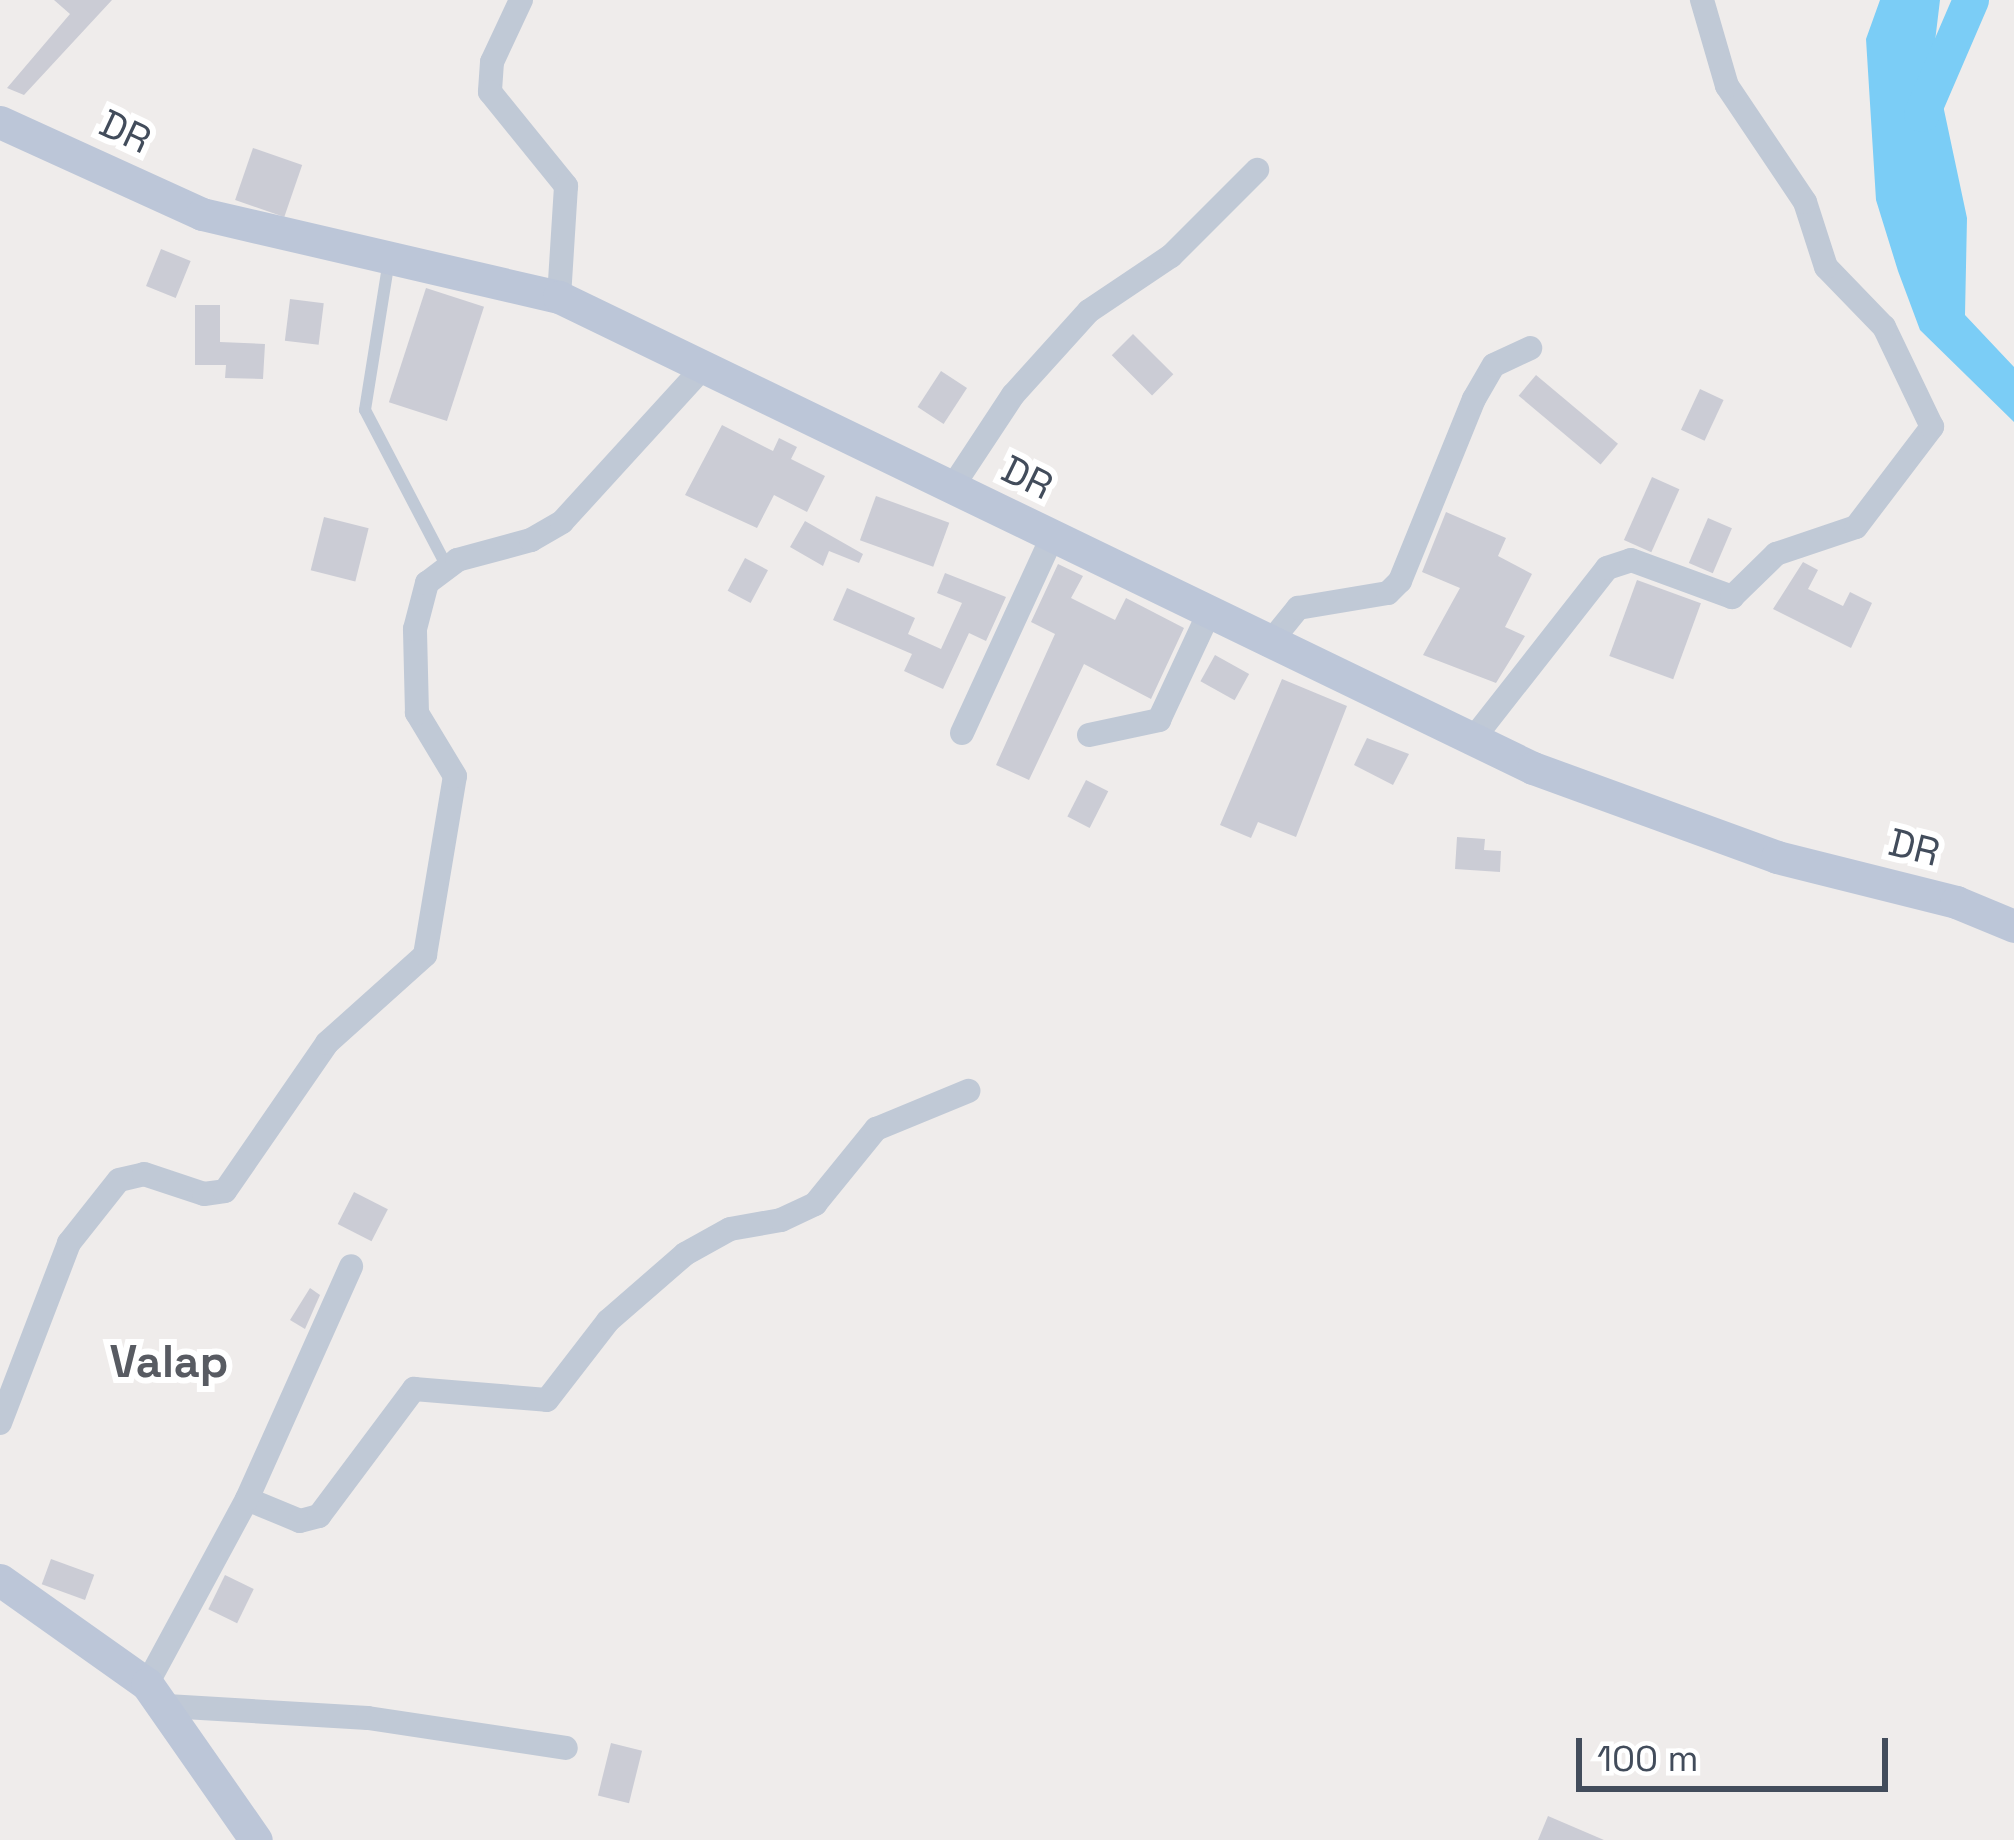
<!DOCTYPE html>
<html>
<head>
<meta charset="utf-8">
<style>
	body { margin:0 }
	#map { position:relative; width:2014px; height:1840px; overflow:hidden; background:#efeceb; font-family:"Space Grotesk",sans-serif }
	div>[style] { position:absolute }
	[style*='--x'] { left:calc(var(--x)*1px); top:calc(var(--y)*1px); width:calc(var(--w)*1px); rotate:calc(var(--a)*1deg) }
	.water>* { inset:0; background:#7bcdf6 }
	.river>* { height:36px; margin:-18px; padding:0 18px; transform-origin:18px; border-radius:18px; background:#7bcdf6 }
	.building>* { inset:0; background:#cbccd5; transform-origin:0 0 }
	.lane>* { height:12px; margin:-6px; padding:0 6px; transform-origin:6px; border-radius:6px; background:#c0c9d6 }
	.street>* { height:24px; margin:-12px; padding:0 12px; transform-origin:12px; border-radius:12px; background:#c0c9d6 }
	.secondary>* { height:33px; margin:-16.5px; padding:0 16.5px; transform-origin:16.5px; border-radius:16.5px; background:#bcc6d8 }
	span { translate:-50% -50%; white-space:nowrap; text-align:center; line-height:1.15; -webkit-text-stroke:12px #fff; paint-order:stroke }
	.street-label { font-size:39px; color:#424c5b }
	.quarter-label { font-size:45px; color:#585b62; font-weight:700 }
	.scale { position:absolute; left:1576px; top:1738px; width:312px; height:54px; box-sizing:border-box; border:6px solid #424c5b; border-top:0; padding-left:15px; font-size:36px; line-height:42px; white-space:nowrap; color:#424c5b; -webkit-text-stroke:9px #fff; paint-order:stroke }
</style>
</head>
<body>
<div id="map">
	<div class="water">
		<i style="clip-path:polygon(1880px 0,1940px 0,1933px 58px,1967px 218px,1965px 315px,2014px 367px,2014px 422px,1920px 330px,1898px 271px,1876px 200px,1866px 39px)"></i>
	</div>
	<div class="river">
		<i style="--x:1922;--y:114;--w:124;--a:-66.7"></i>
	</div>
	<div class="building">
		<i style="clip-path:polygon(54px 0,112px 0,24px 95px,7px 88px,70px 14px)"></i>
		<i style="left:253px;top:148px;width:52px;height:55px;rotate:19deg"></i>
		<i style="left:161px;top:249px;width:32px;height:40px;rotate:22deg"></i>
		<i style="left:426px;top:288px;width:61px;height:120px;rotate:18deg"></i>
		<i style="left:290px;top:299px;width:34px;height:42px;rotate:7deg"></i>
		<i style="clip-path:polygon(195px 305px,220px 305px,220px 342px,265px 344px,263px 379px,225px 378px,226px 365px,195px 365px)"></i>
		<i style="left:1133px;top:334px;width:57px;height:30px;rotate:45deg"></i>
		<i style="left:941px;top:371px;width:31px;height:43px;rotate:33deg"></i>
		<i style="left:1536px;top:375px;width:107px;height:27px;rotate:40deg"></i>
		<i style="left:1700px;top:389px;width:26px;height:45px;rotate:25deg"></i>
		<i style="clip-path:polygon(722px 425px,773px 451px,779px 438px,797px 447px,791px 459px,825px 476px,807px 512px,774px 495px,757px 528px,685px 495px)"></i>
		<i style="left:1652px;top:477px;width:30px;height:69px;rotate:24deg"></i>
		<i style="left:876px;top:496px;width:78px;height:47px;rotate:20deg"></i>
		<i style="clip-path:polygon(1446px 512px,1506px 538px,1498px 556px,1532px 574px,1505px 627px,1525px 636px,1496px 683px,1423px 655px,1460px 588px,1422px 572px)"></i>
		<i style="left:324px;top:517px;width:46px;height:55px;rotate:14deg"></i>
		<i style="left:1708px;top:518px;width:26px;height:49px;rotate:23deg"></i>
		<i style="clip-path:polygon(805px 521px,863px 554px,859px 563px,829px 551px,823px 566px,790px 547px)"></i>
		<i style="left:745px;top:558px;width:26px;height:37px;rotate:28deg"></i>
		<i style="clip-path:polygon(1803px 562px,1818px 570px,1808px 589px,1843px 606px,1850px 592px,1872px 603px,1851px 648px,1773px 609px)"></i>
		<i style="clip-path:polygon(1058px 564px,1083px 576px,1071px 598px,1115px 620px,1126px 598px,1184px 628px,1151px 699px,1084px 664px,1029px 780px,996px 765px,1055px 634px,1031px 622px)"></i>
		<i style="clip-path:polygon(945px 573px,1006px 597px,986px 641px,969px 633px,943px 689px,904px 671px,912px 654px,833px 620px,847px 588px,915px 618px,908px 634px,941px 649px,962px 603px,937px 593px)"></i>
		<i style="left:1637px;top:580px;width:68px;height:81px;rotate:20deg"></i>
		<i style="left:1215px;top:655px;width:39px;height:30px;rotate:29deg"></i>
		<i style="clip-path:polygon(1282px 679px,1347px 706px,1296px 837px,1258px 822px,1251px 838px,1220px 825px)"></i>
		<i style="clip-path:polygon(1367px 738px,1409px 754px,1393px 785px,1354px 765px)"></i>
		<i style="left:1086px;top:780px;width:25px;height:41px;rotate:27deg"></i>
		<i style="clip-path:polygon(1457px 837px,1485px 839px,1484px 850px,1501px 851px,1500px 872px,1455px 869px)"></i>
		<i style="left:354px;top:1192px;width:38px;height:36px;rotate:27deg"></i>
		<i style="clip-path:polygon(310px 1288px,320px 1295px,305px 1329px,290px 1320px)"></i>
		<i style="left:51px;top:1559px;width:46px;height:27px;rotate:20deg"></i>
		<i style="left:225px;top:1575px;width:32px;height:38px;rotate:26deg"></i>
		<i style="left:611px;top:1743px;width:32px;height:54px;rotate:14deg"></i>
		<i style="clip-path:polygon(1548px 1816px,1604px 1840px,1538px 1840px)"></i>
	</div>
	<div class="lane">
		<i style="--x:389;--y:260;--w:152;--a:99.1"></i>
		<i style="--x:365;--y:410;--w:175;--a:62.4"></i>
	</div>
	<div class="street">
		<i style="--x:521;--y:0;--w:68;--a:115.1"></i>
		<i style="--x:492;--y:62;--w:30;--a:94"></i>
		<i style="--x:490;--y:92;--w:121;--a:51"></i>
		<i style="--x:566;--y:186;--w:111;--a:93.6"></i>
		<i style="--x:951;--y:489;--w:113;--a:-56.6"></i>
		<i style="--x:1013;--y:395;--w:113;--a:-47.9"></i>
		<i style="--x:1089;--y:311;--w:99;--a:-33.9"></i>
		<i style="--x:1171;--y:256;--w:122;--a:-45"></i>
		<i style="--x:1268;--y:645;--w:48;--a:-51"></i>
		<i style="--x:1298;--y:608;--w:91;--a:-9.5"></i>
		<i style="--x:1388;--y:593;--w:17;--a:-45"></i>
		<i style="--x:1400;--y:581;--w:196;--a:-67.9"></i>
		<i style="--x:1474;--y:399;--w:39;--a:-60"></i>
		<i style="--x:1494;--y:365;--w:40;--a:-25"></i>
		<i style="--x:962;--y:733;--w:216;--a:-65.3"></i>
		<i style="--x:1089;--y:735;--w:72;--a:-12.1"></i>
		<i style="--x:1159;--y:720;--w:116;--a:-65"></i>
		<i style="--x:1473;--y:739;--w:217;--a:-51.9"></i>
		<i style="--x:1607;--y:568;--w:25;--a:-18"></i>
		<i style="--x:1631;--y:560;--w:108;--a:20.1"></i>
		<i style="--x:1732;--y:597;--w:62;--a:-44.3"></i>
		<i style="--x:1776;--y:554;--w:84;--a:-18.6"></i>
		<i style="--x:1856;--y:527;--w:126;--a:-52.8"></i>
		<i style="--x:1932;--y:427;--w:111;--a:-115.6"></i>
		<i style="--x:1884;--y:327;--w:83;--a:-134"></i>
		<i style="--x:1826;--y:267;--w:68;--a:-107.9"></i>
		<i style="--x:1805;--y:202;--w:140;--a:-123.9"></i>
		<i style="--x:1727;--y:86;--w:90;--a:-106.2"></i>
		<i style="--x:0;--y:1423;--w:193;--a:-69"></i>
		<i style="--x:69;--y:1243;--w:80;--a:-51.6"></i>
		<i style="--x:119;--y:1180;--w:26;--a:-13"></i>
		<i style="--x:144;--y:1174;--w:63;--a:18.4"></i>
		<i style="--x:204;--y:1194;--w:21;--a:-8"></i>
		<i style="--x:225;--y:1191;--w:180;--a:-55.4"></i>
		<i style="--x:327;--y:1043;--w:132;--a:-41.9"></i>
		<i style="--x:425;--y:955;--w:181;--a:-80.5"></i>
		<i style="--x:455;--y:776;--w:74;--a:-121.1"></i>
		<i style="--x:417;--y:713;--w:84;--a:-91.4"></i>
		<i style="--x:415;--y:629;--w:48;--a:-75.4"></i>
		<i style="--x:427;--y:583;--w:38;--a:-37"></i>
		<i style="--x:457;--y:560;--w:77;--a:-15.1"></i>
		<i style="--x:531;--y:540;--w:36;--a:-30"></i>
		<i style="--x:562;--y:522;--w:205;--a:-47.6"></i>
		<i style="--x:247;--y:1499;--w:57;--a:22.5"></i>
		<i style="--x:300;--y:1521;--w:20;--a:-15"></i>
		<i style="--x:319;--y:1516;--w:159;--a:-53.2"></i>
		<i style="--x:414;--y:1389;--w:133;--a:4.7"></i>
		<i style="--x:547;--y:1400;--w:100;--a:-52.3"></i>
		<i style="--x:608;--y:1321;--w:102;--a:-41"></i>
		<i style="--x:685;--y:1254;--w:51;--a:-29.1"></i>
		<i style="--x:730;--y:1229;--w:52;--a:-10"></i>
		<i style="--x:781;--y:1220;--w:38;--a:-25"></i>
		<i style="--x:815;--y:1204;--w:97;--a:-50.9"></i>
		<i style="--x:876;--y:1129;--w:100;--a:-22.4"></i>
		<i style="--x:147;--y:1684;--w:210;--a:-61.6"></i>
		<i style="--x:247;--y:1499;--w:255;--a:-65.9"></i>
		<i style="--x:167;--y:1706;--w:201;--a:3.4"></i>
		<i style="--x:368;--y:1718;--w:200;--a:8.6"></i>
	</div>
	<div class="secondary">
		<i style="--x:0;--y:122;--w:222;--a:24.5"></i>
		<i style="--x:202;--y:214;--w:367;--a:13.1"></i>
		<i style="--x:559;--y:297;--w:1082;--a:25.81"></i>
		<i style="--x:1533;--y:768;--w:260;--a:20"></i>
		<i style="--x:1777;--y:857;--w:185;--a:14.1"></i>
		<i style="--x:1956;--y:902;--w:63;--a:22.5"></i>
		<i style="--x:0;--y:1580;--w:180;--a:35.3"></i>
		<i style="--x:147;--y:1684;--w:190;--a:55.1"></i>
	</div>
	<div class="street-label">
		<span style="left:125px;top:132px;rotate:25deg">DR</span>
		<span style="left:1027px;top:478px;rotate:26deg">DR</span>
		<span style="left:1914px;top:848px;rotate:14deg">DR</span>
	</div>
	<div class="quarter-label">
		<span style="left:169px;top:1362px">Valap</span>
	</div>
	<div class="scale">100 m</div>
</div>
</body>
</html>
